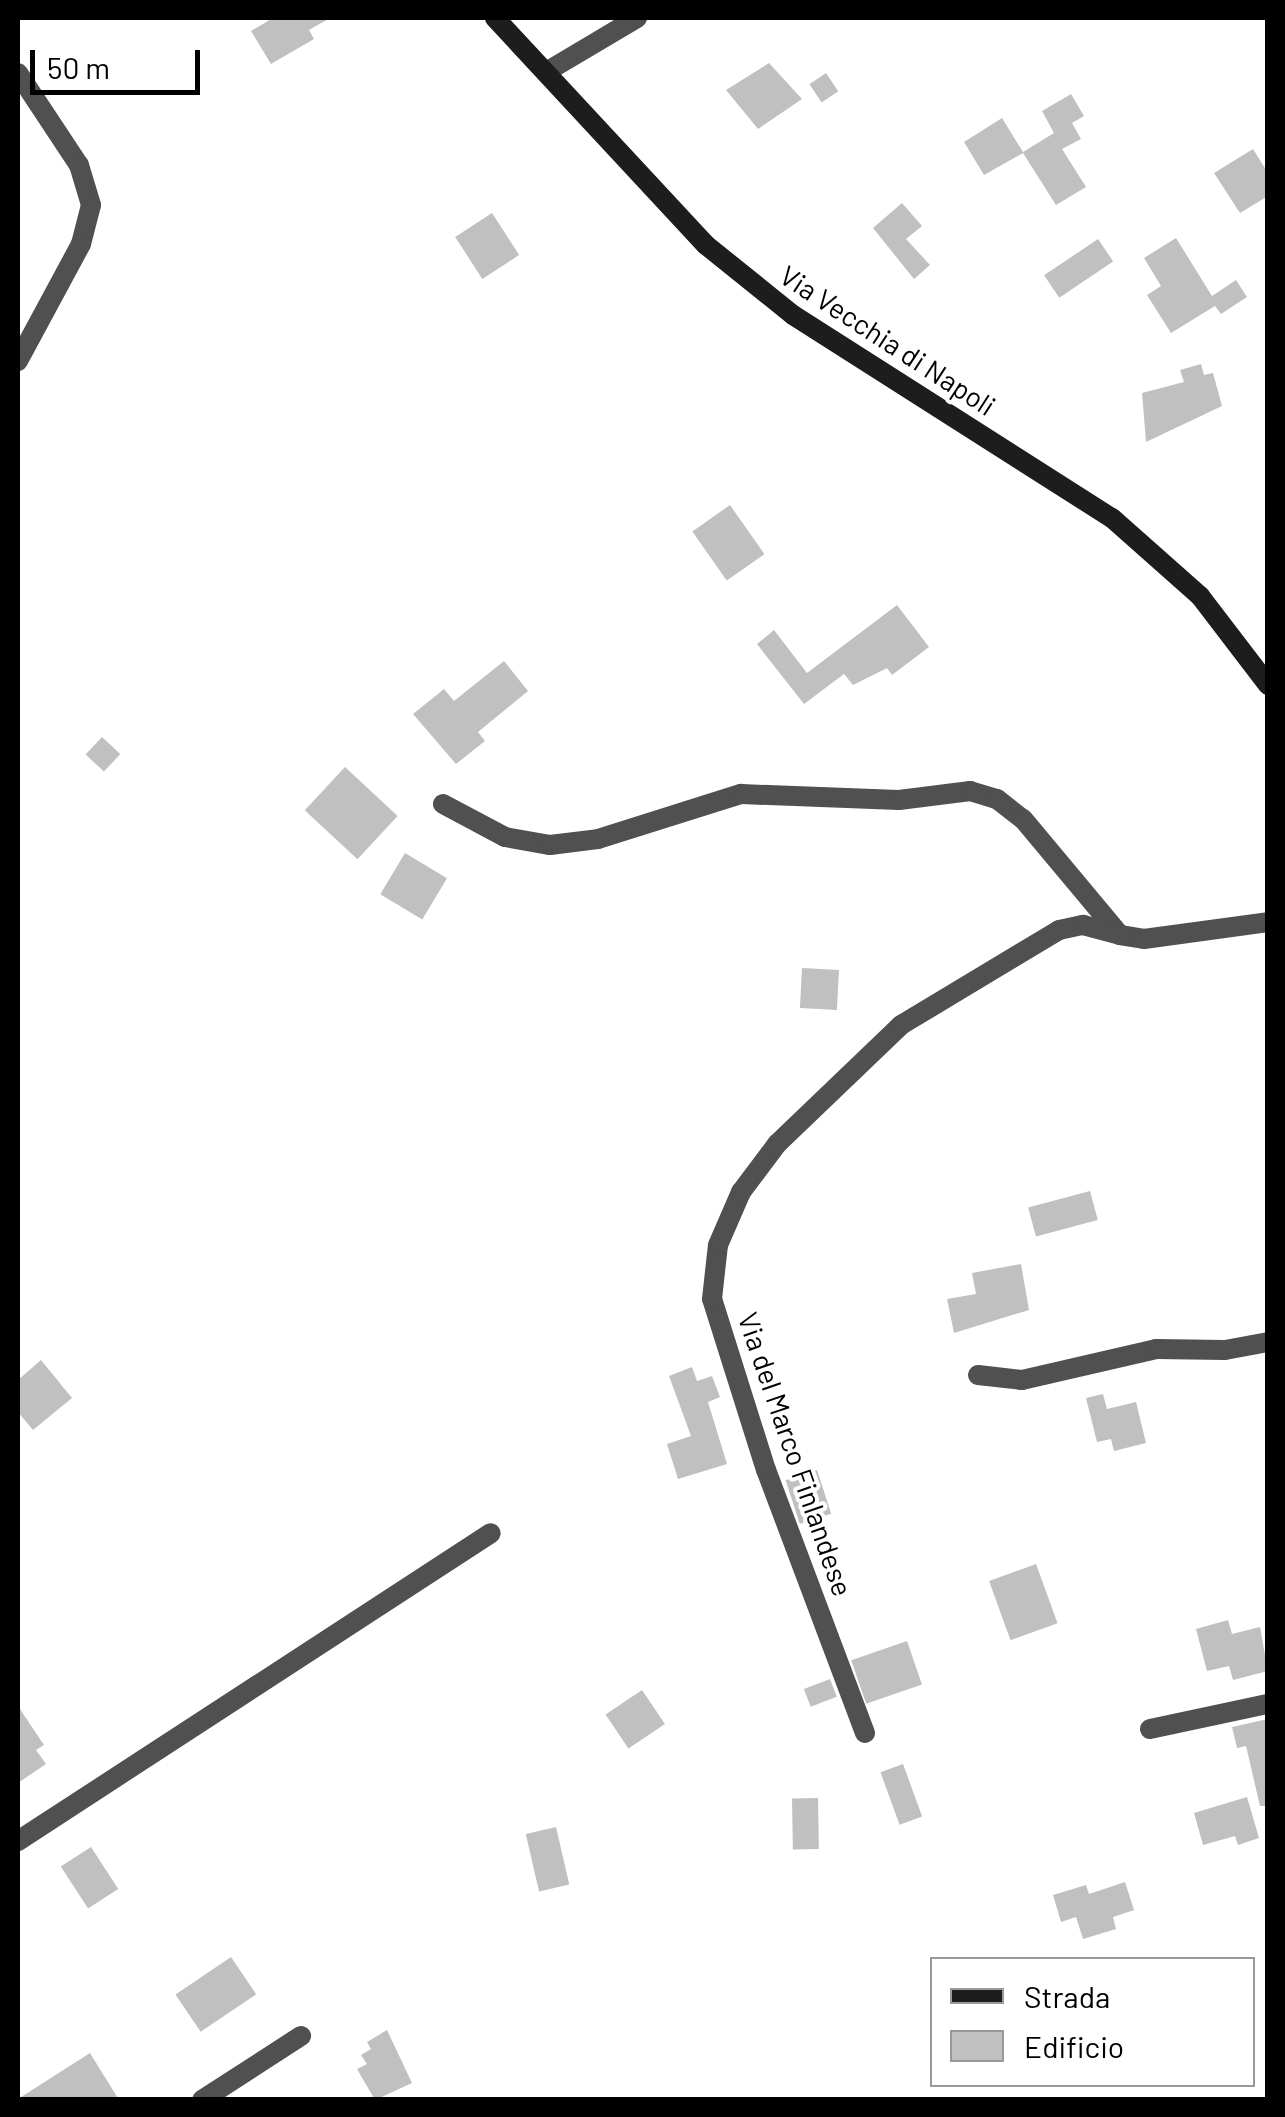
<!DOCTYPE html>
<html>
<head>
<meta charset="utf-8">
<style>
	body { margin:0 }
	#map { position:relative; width:1285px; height:2117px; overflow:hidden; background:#fff; font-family:Barlow,sans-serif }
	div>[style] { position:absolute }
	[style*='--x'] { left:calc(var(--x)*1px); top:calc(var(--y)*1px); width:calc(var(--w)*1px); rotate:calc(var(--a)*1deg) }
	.building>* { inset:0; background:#c0c0c0; transform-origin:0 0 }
	.street>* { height:20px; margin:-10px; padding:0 10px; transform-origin:10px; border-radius:10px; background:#505050 }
	.secondary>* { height:20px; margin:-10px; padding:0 10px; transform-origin:10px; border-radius:10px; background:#1d1d1d }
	span { translate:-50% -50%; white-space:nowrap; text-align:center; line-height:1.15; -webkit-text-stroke:8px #fff; paint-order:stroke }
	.street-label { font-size:28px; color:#000 }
	.frame { position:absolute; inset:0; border:20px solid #000; pointer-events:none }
	.legend { position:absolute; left:930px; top:1957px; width:325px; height:130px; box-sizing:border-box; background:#fff; border:2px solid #999; margin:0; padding:12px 18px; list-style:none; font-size:30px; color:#000 }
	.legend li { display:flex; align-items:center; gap:20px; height:50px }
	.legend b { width:50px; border:2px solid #999 }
	.scale { position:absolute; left:30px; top:50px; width:170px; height:45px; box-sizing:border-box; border:5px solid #000; border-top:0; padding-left:12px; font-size:30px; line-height:35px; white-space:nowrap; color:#000; -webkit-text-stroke:8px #fff; paint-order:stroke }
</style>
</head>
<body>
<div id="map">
	<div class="building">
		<i style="clip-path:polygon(273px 18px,330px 18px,309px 30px,314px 39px,271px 64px,251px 31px)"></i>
		<i style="clip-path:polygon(769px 63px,802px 99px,758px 129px,726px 90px)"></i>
		<i style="left:826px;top:73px;width:22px;height:20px;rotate:56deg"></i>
		<i style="clip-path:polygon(1071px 94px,1084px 116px,1072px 123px,1081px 139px,1062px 149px,1086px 187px,1056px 205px,1023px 153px,984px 175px,964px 142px,1002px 118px,1023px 152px,1054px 133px,1042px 111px)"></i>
		<i style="clip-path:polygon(1253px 149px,1268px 173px,1268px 196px,1240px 213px,1214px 173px)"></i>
		<i style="clip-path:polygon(902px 203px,922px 226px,906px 239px,930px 265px,914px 279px,873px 228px)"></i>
		<i style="left:492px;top:213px;width:50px;height:44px;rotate:57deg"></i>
		<i style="clip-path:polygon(1176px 238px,1212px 296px,1236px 280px,1247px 297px,1221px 314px,1215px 306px,1171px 333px,1147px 295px,1161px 286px,1144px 258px)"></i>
		<i style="left:1098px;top:239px;width:27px;height:65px;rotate:56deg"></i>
		<i style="clip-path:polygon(1201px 364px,1204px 375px,1213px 373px,1222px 406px,1146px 442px,1142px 393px,1184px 382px,1180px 370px)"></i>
		<i style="left:730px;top:505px;width:60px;height:46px;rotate:55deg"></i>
		<i style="clip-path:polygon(897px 605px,929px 647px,892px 675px,887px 668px,853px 685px,844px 674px,804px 704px,757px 644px,774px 630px,807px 673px)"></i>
		<i style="clip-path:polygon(504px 661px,528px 691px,478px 732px,485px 741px,456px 764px,413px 714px,444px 689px,454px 701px)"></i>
		<i style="left:102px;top:737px;width:25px;height:24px;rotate:43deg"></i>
		<i style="left:345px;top:767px;width:72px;height:59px;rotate:43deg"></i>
		<i style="left:405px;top:853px;width:49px;height:48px;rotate:31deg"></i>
		<i style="left:802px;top:968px;width:37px;height:40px;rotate:3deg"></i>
		<i style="left:1090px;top:1191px;width:30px;height:64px;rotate:75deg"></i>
		<i style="clip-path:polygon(1021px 1264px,1029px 1310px,954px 1333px,947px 1299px,976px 1294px,972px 1273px)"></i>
		<i style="clip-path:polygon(41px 1360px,72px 1398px,33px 1430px,18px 1412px,18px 1380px)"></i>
		<i style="clip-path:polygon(692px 1367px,697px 1381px,712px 1376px,720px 1397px,708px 1402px,727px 1464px,678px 1479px,667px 1444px,691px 1436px,669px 1376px)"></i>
		<i style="clip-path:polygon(1103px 1394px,1107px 1409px,1136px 1402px,1146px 1443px,1114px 1451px,1111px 1439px,1097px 1442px,1086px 1398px)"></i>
		<i style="left:817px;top:1470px;width:46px;height:33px;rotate:72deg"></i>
		<i style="left:1036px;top:1564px;width:63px;height:50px;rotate:70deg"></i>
		<i style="clip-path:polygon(1228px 1620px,1232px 1634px,1260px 1627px,1268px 1671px,1233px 1680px,1229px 1666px,1207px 1671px,1196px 1629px)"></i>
		<i style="left:907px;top:1641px;width:46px;height:59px;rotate:71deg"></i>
		<i style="left:830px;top:1679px;width:19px;height:28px;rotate:69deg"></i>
		<i style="left:642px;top:1690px;width:41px;height:44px;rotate:56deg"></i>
		<i style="clip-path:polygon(18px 1706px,44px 1745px,36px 1750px,46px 1764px,18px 1783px)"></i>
		<i style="clip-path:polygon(1268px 1719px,1268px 1806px,1260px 1806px,1246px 1746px,1237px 1748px,1232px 1727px)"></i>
		<i style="left:903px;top:1764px;width:56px;height:24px;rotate:70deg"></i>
		<i style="clip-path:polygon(1247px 1797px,1259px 1838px,1238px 1845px,1235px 1836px,1203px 1845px,1194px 1813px)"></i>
		<i style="left:818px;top:1798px;width:51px;height:26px;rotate:89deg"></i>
		<i style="left:556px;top:1827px;width:59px;height:31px;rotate:77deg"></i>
		<i style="left:91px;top:1847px;width:50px;height:36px;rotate:57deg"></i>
		<i style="clip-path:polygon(1125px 1882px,1134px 1910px,1113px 1917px,1116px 1929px,1083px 1939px,1076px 1917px,1061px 1922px,1053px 1895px,1086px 1885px,1089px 1894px)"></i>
		<i style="left:231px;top:1957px;width:45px;height:67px;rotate:56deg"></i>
		<i style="clip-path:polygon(387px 2030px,412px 2083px,375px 2100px,357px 2069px,367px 2064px,361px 2055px,371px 2049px,367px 2042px)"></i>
		<i style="clip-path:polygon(90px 2053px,119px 2100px,18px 2100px,18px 2099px)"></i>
	</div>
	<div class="street">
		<i style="--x:546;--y:72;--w:106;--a:-30.7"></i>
		<i style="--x:18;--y:73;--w:110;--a:56.5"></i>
		<i style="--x:79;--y:165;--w:42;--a:73.3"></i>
		<i style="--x:91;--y:205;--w:40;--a:104.4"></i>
		<i style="--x:81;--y:244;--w:133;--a:118.3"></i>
		<i style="--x:443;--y:804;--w:70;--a:28"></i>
		<i style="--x:505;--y:837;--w:46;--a:10.1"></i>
		<i style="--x:550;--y:845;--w:48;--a:-7.1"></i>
		<i style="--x:598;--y:839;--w:150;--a:-17.5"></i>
		<i style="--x:741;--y:794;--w:158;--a:2.2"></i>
		<i style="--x:899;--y:800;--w:72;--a:-7.2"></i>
		<i style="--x:970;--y:791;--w:28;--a:17"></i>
		<i style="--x:997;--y:799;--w:33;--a:38"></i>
		<i style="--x:1023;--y:819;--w:151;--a:50.1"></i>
		<i style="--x:1120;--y:935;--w:24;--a:9"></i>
		<i style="--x:1144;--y:939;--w:125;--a:-7.8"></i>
		<i style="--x:978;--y:1375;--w:44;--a:6.5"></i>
		<i style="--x:1022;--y:1380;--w:138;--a:-13"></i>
		<i style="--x:1156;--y:1349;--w:69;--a:0.8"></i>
		<i style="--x:1225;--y:1350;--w:44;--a:-10.5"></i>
		<i style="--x:1150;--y:1729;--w:121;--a:-12"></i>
		<i style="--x:865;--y:1733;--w:281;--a:-110.6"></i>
		<i style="--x:766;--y:1470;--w:179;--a:-107.5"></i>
		<i style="--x:712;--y:1299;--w:54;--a:-83.7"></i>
		<i style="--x:718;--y:1245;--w:58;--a:-66.5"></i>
		<i style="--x:741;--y:1192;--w:60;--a:-53.1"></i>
		<i style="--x:777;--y:1144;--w:172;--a:-43.8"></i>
		<i style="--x:901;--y:1025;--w:184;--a:-31"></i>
		<i style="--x:1059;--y:930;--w:25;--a:-12"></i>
		<i style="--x:1083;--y:925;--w:38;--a:15"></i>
		<i style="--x:18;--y:1841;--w:564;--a:-33.07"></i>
		<i style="--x:202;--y:2100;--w:118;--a:-32.9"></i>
	</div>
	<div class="secondary">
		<i style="--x:495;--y:18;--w:310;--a:47.1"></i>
		<i style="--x:706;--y:245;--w:112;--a:38.8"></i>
		<i style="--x:793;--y:315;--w:378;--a:32.5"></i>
		<i style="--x:1112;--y:518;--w:118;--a:41.6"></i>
		<i style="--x:1200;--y:596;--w:112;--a:52.6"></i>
	</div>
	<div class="street-label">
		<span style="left:888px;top:340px;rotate:33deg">Via Vecchia di Napoli</span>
		<span style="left:796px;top:1454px;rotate:71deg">Via del Marco Finlandese</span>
	</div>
	<div class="frame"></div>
	<ul class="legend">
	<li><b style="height:12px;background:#1d1d1d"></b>Strada</li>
	<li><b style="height:28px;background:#c0c0c0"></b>Edificio</li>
	</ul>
	<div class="scale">50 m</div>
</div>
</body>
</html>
